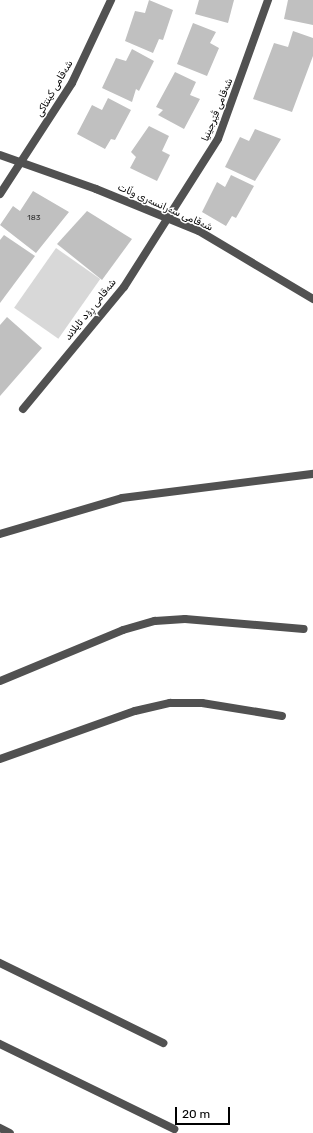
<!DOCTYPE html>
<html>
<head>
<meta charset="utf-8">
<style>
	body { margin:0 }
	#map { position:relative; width:313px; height:1133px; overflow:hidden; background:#fff; font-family:Rubik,"Noto Naskh Arabic",sans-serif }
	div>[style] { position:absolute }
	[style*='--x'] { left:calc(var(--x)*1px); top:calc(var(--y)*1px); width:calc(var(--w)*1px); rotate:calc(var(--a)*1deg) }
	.green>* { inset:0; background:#d8d8d8; transform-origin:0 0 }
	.building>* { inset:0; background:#c0c0c0 }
	.street>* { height:8px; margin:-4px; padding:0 4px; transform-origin:4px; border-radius:4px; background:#515151 }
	span { translate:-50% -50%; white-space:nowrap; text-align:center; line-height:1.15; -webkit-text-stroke:3px #fff; paint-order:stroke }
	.number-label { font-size:8px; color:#303030 }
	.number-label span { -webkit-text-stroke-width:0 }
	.street-label { font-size:10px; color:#000 }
	.scale { position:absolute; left:175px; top:1107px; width:55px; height:18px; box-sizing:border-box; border:2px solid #000; border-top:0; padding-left:5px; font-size:12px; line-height:14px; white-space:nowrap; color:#000; -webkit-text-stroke:3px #fff; paint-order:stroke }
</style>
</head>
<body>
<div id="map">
	<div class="green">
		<i style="left:56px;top:248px;width:54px;height:73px;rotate:35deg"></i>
	</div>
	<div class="building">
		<i style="clip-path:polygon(149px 0,173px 10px,163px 40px,159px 39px,153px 53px,125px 41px,135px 11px,145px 13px)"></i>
		<i style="clip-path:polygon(199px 0,234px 0,228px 23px,195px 14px)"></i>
		<i style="clip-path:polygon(288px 0,313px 0,313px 25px,284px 19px)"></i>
		<i style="clip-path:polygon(193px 23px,216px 32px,210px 43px,219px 48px,207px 76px,177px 64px)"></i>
		<i style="clip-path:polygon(293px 31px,313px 38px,313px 56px,292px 112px,253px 99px,274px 43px,288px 47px)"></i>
		<i style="clip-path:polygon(132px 49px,154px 61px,139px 91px,136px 89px,132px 102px,102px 88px,116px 58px,126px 61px)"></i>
		<i style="clip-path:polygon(175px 72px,196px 82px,190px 95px,200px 99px,184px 129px,158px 115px,163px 110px,156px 107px)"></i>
		<i style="clip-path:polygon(108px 98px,131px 110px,115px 140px,111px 139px,105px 149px,77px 134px,92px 105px,102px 110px)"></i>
		<i style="clip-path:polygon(149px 126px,169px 136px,162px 151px,170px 155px,157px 181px,130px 168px,136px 157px,131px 152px)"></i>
		<i style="clip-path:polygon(255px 129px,281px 139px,255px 181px,225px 167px,240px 137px,249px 141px)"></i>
		<i style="clip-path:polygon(231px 175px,254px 186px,236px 218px,232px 216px,226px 226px,202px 212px,217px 182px,225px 187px)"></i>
		<i style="clip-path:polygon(33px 191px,69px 212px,36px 253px,0 225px,13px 206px,20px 211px)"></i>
		<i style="clip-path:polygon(87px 211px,132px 239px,102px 280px,57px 244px)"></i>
		<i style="clip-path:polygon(4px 235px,35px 256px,0 303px,0 240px)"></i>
		<i style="clip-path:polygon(7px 317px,42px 348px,0 396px,0 325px)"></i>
	</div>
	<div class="street">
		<i style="--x:0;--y:155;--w:102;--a:19.5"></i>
		<i style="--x:96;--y:189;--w:111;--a:22.2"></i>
		<i style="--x:199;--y:231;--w:133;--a:30.8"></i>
		<i style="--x:0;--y:194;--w:132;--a:-57"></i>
		<i style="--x:72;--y:83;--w:92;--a:-64.8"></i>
		<i style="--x:23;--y:409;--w:158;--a:-50.4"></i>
		<i style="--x:124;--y:287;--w:175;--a:-57.6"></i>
		<i style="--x:218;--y:139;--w:148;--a:-70.2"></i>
		<i style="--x:0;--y:534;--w:127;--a:-16.4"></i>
		<i style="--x:122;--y:498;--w:193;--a:-7.2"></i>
		<i style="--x:0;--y:681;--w:133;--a:-22.5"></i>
		<i style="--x:123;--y:630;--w:33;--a:-16"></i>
		<i style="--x:155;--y:621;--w:30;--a:-4"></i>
		<i style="--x:185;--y:619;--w:119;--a:4.8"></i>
		<i style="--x:0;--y:759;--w:143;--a:-19.6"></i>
		<i style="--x:135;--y:711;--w:36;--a:-13"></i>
		<i style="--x:170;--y:703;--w:32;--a:0"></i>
		<i style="--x:202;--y:703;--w:81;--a:9.2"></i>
		<i style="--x:0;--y:963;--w:182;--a:26.1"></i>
		<i style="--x:0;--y:1044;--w:194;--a:26"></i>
		<i style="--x:0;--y:1128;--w:11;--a:27"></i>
	</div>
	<div class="number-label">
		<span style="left:34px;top:218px">183</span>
	</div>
	<div class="street-label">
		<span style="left:55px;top:89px;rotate:-60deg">شەقامی کینتاکی</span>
		<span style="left:218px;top:110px;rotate:-68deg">شەقامی ڤێرجینیا</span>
		<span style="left:165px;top:208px;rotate:24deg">شەقامی سەرانسەری وڵات</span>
		<span style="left:91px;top:310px;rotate:-51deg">شەقامی ڕۆد ئایلاند</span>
	</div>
	<div class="scale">20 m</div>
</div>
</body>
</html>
